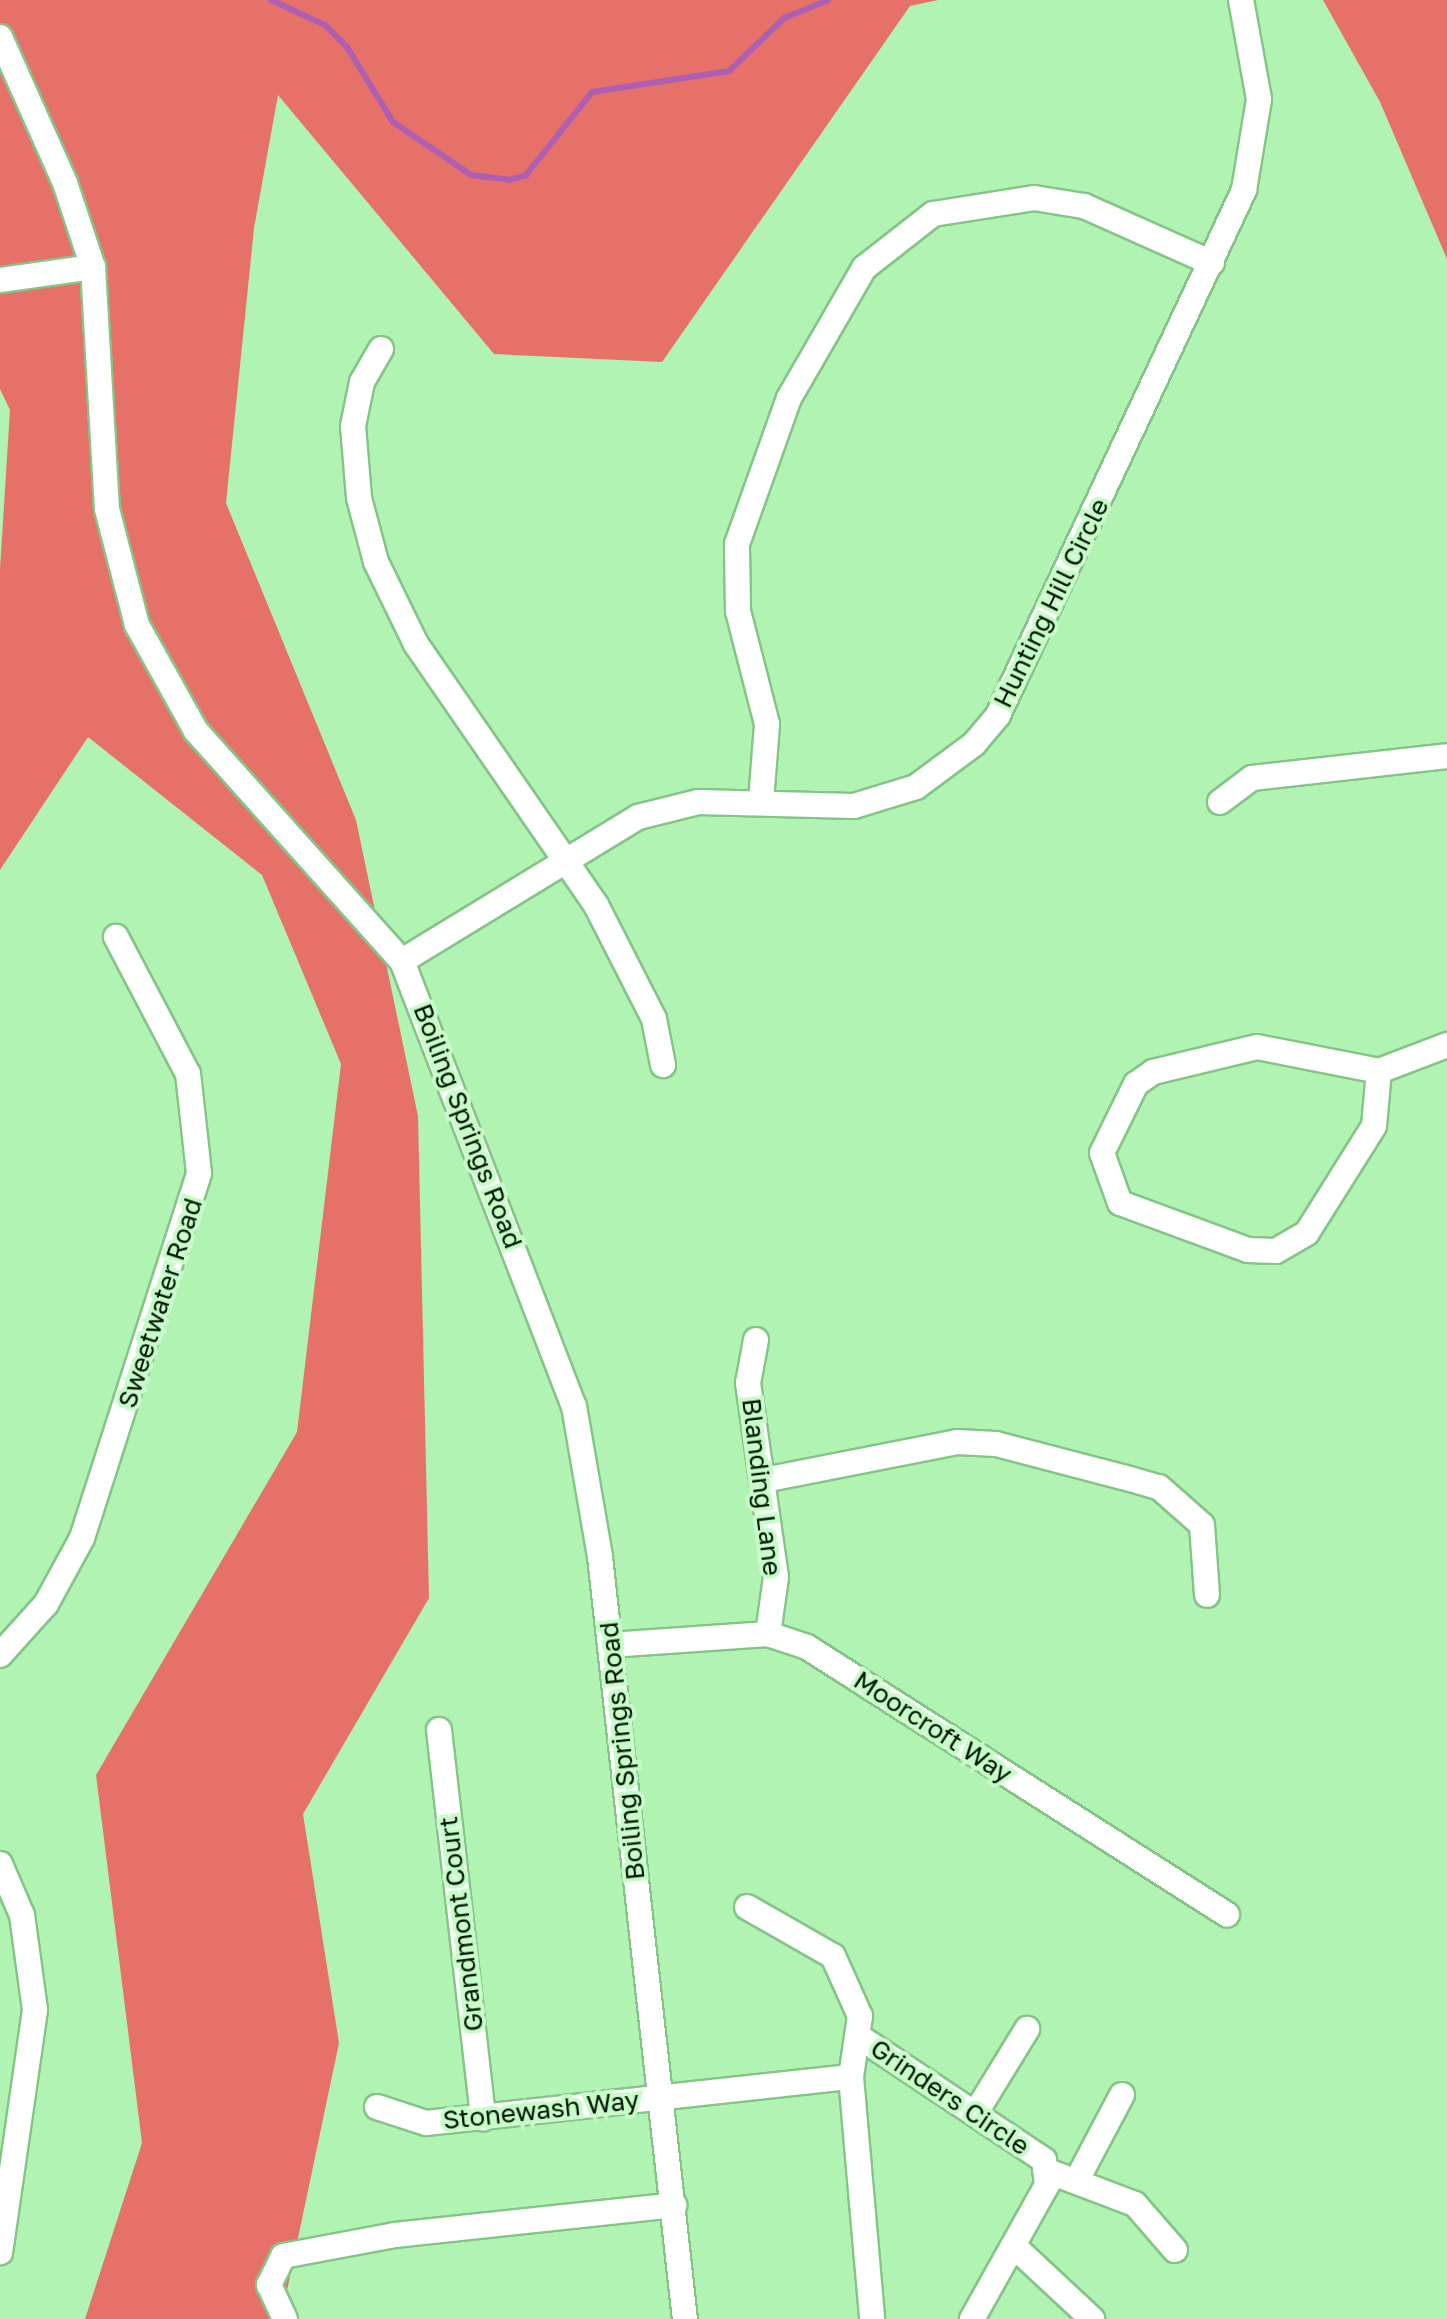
<!DOCTYPE html>
<html>
<head>
<meta charset="utf-8">
<style>
	body { margin:0 }
	#map { position:relative; width:1447px; height:2319px; overflow:hidden; background:#b0f3b3; font-family:"Golos Text",sans-serif }
	div>[style] { position:absolute }
	[style*='--x'] { left:calc(var(--x)*1px); top:calc(var(--y)*1px); width:calc(var(--w)*1px); rotate:calc(var(--a)*1deg) }
	.forest>* { inset:0; background:#e67169 }
	.stream>* { height:6px; margin:-3px; padding:0 3px; transform-origin:3px; border-radius:3px; background:#ad5fb1 }
	.roads { filter:drop-shadow(2px 0 #84c587) drop-shadow(-2px 0 #84c587) drop-shadow(0 2px #84c587) drop-shadow(0 -2px #84c587) }
	.minor>* { height:24px; margin:-12px; padding:0 12px; transform-origin:12px; border-radius:12px; background:#fff }
	span { translate:-50% -50%; white-space:nowrap; text-align:center; line-height:1.15; -webkit-text-stroke:8px #c7fcc9; paint-order:stroke }
	.street-label { font-size:26px; color:#001401 }
</style>
</head>
<body>
<div id="map">
	<div class="forest">
		<i style="clip-path:polygon(0 0,938px 0,910px 6px,662px 362px,494px 354px,278px 95px,254px 228px,226px 503px,356px 820px,418px 1116px,429px 1598px,303px 1814px,339px 2043px,281px 2319px,85px 2319px,142px 2143px,96px 1775px,297px 1432px,341px 1064px,262px 875px,88px 737px,0 870px,0 569px,10px 410px,0 389px)"></i>
		<i style="clip-path:polygon(1323px 0,1447px 0,1447px 259px,1380px 102px)"></i>
	</div>
	<div class="stream">
		<i style="--x:271;--y:0;--w:60;--a:24.8"></i>
		<i style="--x:325;--y:25;--w:31;--a:45"></i>
		<i style="--x:347;--y:47;--w:88;--a:58.5"></i>
		<i style="--x:393;--y:122;--w:94;--a:34.2"></i>
		<i style="--x:471;--y:175;--w:38;--a:7"></i>
		<i style="--x:509;--y:180;--w:18;--a:-16"></i>
		<i style="--x:526;--y:175;--w:106;--a:-51.5"></i>
		<i style="--x:592;--y:92;--w:139;--a:-8.7"></i>
		<i style="--x:729;--y:71;--w:76;--a:-43.9"></i>
		<i style="--x:784;--y:18;--w:48;--a:-22.2"></i>
	</div>
	<div class="roads">
		<div class="minor">
			<i style="--x:0;--y:37;--w:160;--a:66"></i>
			<i style="--x:65;--y:183;--w:89;--a:71.6"></i>
			<i style="--x:93;--y:267;--w:242;--a:86.7"></i>
			<i style="--x:107;--y:509;--w:120;--a:75.5"></i>
			<i style="--x:137;--y:625;--w:121;--a:60.9"></i>
			<i style="--x:196;--y:731;--w:309;--a:48.2"></i>
			<i style="--x:402;--y:961;--w:477;--a:68.9"></i>
			<i style="--x:574;--y:1406;--w:153;--a:80.2"></i>
			<i style="--x:600;--y:1557;--w:767;--a:83.64"></i>
			<i style="--x:0;--y:280;--w:94;--a:-8"></i>
			<i style="--x:381;--y:349;--w:38;--a:120"></i>
			<i style="--x:362;--y:382;--w:45;--a:101.6"></i>
			<i style="--x:353;--y:426;--w:72;--a:85.2"></i>
			<i style="--x:359;--y:498;--w:66;--a:75.1"></i>
			<i style="--x:376;--y:562;--w:91;--a:64"></i>
			<i style="--x:416;--y:644;--w:317;--a:55.4"></i>
			<i style="--x:596;--y:905;--w:128;--a:63"></i>
			<i style="--x:654;--y:1019;--w:47;--a:78.9"></i>
			<i style="--x:761;--y:801;--w:77;--a:-85.5"></i>
			<i style="--x:767;--y:724;--w:117;--a:-104.4"></i>
			<i style="--x:738;--y:611;--w:67;--a:-90.9"></i>
			<i style="--x:737;--y:544;--w:155;--a:-70.4"></i>
			<i style="--x:789;--y:398;--w:150;--a:-60"></i>
			<i style="--x:864;--y:268;--w:88;--a:-38"></i>
			<i style="--x:933;--y:214;--w:102;--a:-9"></i>
			<i style="--x:1034;--y:198;--w:51;--a:9.1"></i>
			<i style="--x:1084;--y:206;--w:140;--a:24"></i>
			<i style="--x:1220;--y:802;--w:40;--a:-37"></i>
			<i style="--x:1252;--y:778;--w:196;--a:-6.4"></i>
			<i style="--x:402;--y:961;--w:276;--a:-31.4"></i>
			<i style="--x:638;--y:817;--w:62;--a:-14"></i>
			<i style="--x:698;--y:802;--w:156;--a:1.5"></i>
			<i style="--x:854;--y:806;--w:65;--a:-17"></i>
			<i style="--x:916;--y:787;--w:72;--a:-36.6"></i>
			<i style="--x:974;--y:744;--w:38;--a:-50"></i>
			<i style="--x:998;--y:715;--w:580;--a:-64.89"></i>
			<i style="--x:1244;--y:190;--w:92;--a:-80.6"></i>
			<i style="--x:1259;--y:99;--w:101;--a:-100.3"></i>
			<i style="--x:1257;--y:1047;--w:124;--a:11.1"></i>
			<i style="--x:1379;--y:1071;--w:55;--a:95.2"></i>
			<i style="--x:1374;--y:1126;--w:126;--a:122.1"></i>
			<i style="--x:1307;--y:1233;--w:36;--a:150"></i>
			<i style="--x:1276;--y:1251;--w:28;--a:-178"></i>
			<i style="--x:1248;--y:1250;--w:136;--a:-159.8"></i>
			<i style="--x:1120;--y:1203;--w:53;--a:-109.8"></i>
			<i style="--x:1102;--y:1153;--w:77;--a:-63.8"></i>
			<i style="--x:1136;--y:1084;--w:21;--a:-35"></i>
			<i style="--x:1153;--y:1072;--w:107;--a:-13.5"></i>
			<i style="--x:1379;--y:1071;--w:73;--a:-20.9"></i>
			<i style="--x:756;--y:1340;--w:44;--a:100.5"></i>
			<i style="--x:748;--y:1383;--w:196;--a:81.8"></i>
			<i style="--x:776;--y:1577;--w:58;--a:98"></i>
			<i style="--x:764;--y:1480;--w:197;--a:-11.1"></i>
			<i style="--x:957;--y:1442;--w:39;--a:3"></i>
			<i style="--x:996;--y:1444;--w:131;--a:14.6"></i>
			<i style="--x:1123;--y:1477;--w:37;--a:16"></i>
			<i style="--x:1159;--y:1487;--w:57;--a:41.5"></i>
			<i style="--x:1202;--y:1525;--w:70;--a:85.9"></i>
			<i style="--x:610;--y:1645;--w:158;--a:-4"></i>
			<i style="--x:768;--y:1634;--w:41;--a:18.4"></i>
			<i style="--x:807;--y:1647;--w:498;--a:32.5"></i>
			<i style="--x:0;--y:1655;--w:69;--a:-48"></i>
			<i style="--x:46;--y:1604;--w:75;--a:-61.4"></i>
			<i style="--x:82;--y:1538;--w:383;--a:-72.2"></i>
			<i style="--x:199;--y:1173;--w:100;--a:-96.3"></i>
			<i style="--x:188;--y:1074;--w:155;--a:-117.7"></i>
			<i style="--x:439;--y:1730;--w:391;--a:83.5"></i>
			<i style="--x:0;--y:1864;--w:56;--a:66.7"></i>
			<i style="--x:22;--y:1915;--w:96;--a:82.2"></i>
			<i style="--x:35;--y:2010;--w:245;--a:98.2"></i>
			<i style="--x:747;--y:1907;--w:99;--a:29.7"></i>
			<i style="--x:833;--y:1956;--w:66;--a:65.8"></i>
			<i style="--x:860;--y:2016;--w:62;--a:98.4"></i>
			<i style="--x:851;--y:2077;--w:243;--a:85"></i>
			<i style="--x:861;--y:2038;--w:220;--a:33.7"></i>
			<i style="--x:1044;--y:2160;--w:25;--a:83"></i>
			<i style="--x:1047;--y:2185;--w:154;--a:119.2"></i>
			<i style="--x:377;--y:2107;--w:52;--a:18.1"></i>
			<i style="--x:426;--y:2123;--w:427;--a:-6.2"></i>
			<i style="--x:975;--y:2114;--w:100;--a:-58.5"></i>
			<i style="--x:1045;--y:2170;--w:96;--a:20.7"></i>
			<i style="--x:1135;--y:2204;--w:61;--a:49"></i>
			<i style="--x:1078;--y:2178;--w:94;--a:-62.1"></i>
			<i style="--x:1017;--y:2249;--w:103;--a:43"></i>
			<i style="--x:285;--y:2319;--w:38;--a:-115"></i>
			<i style="--x:269;--y:2285;--w:32;--a:-64"></i>
			<i style="--x:283;--y:2256;--w:114;--a:-10.6"></i>
			<i style="--x:395;--y:2235;--w:281;--a:-6.1"></i>
		</div>
	</div>
	<div class="street-label">
		<span style="left:1051px;top:603px;rotate:-64deg">Hunting Hill Circle</span>
		<span style="left:468px;top:1126px;rotate:69deg">Boiling Springs Road</span>
		<span style="left:160px;top:1303px;rotate:-72deg">Sweetwater Road</span>
		<span style="left:762px;top:1487px;rotate:83deg">Blanding Lane</span>
		<span style="left:933px;top:1727px;rotate:33deg">Moorcroft Way</span>
		<span style="left:622px;top:1751px;rotate:-96deg">Boiling Springs Road</span>
		<span style="left:461px;top:1924px;rotate:-97deg">Grandmont Court</span>
		<span style="left:950px;top:2097px;rotate:34deg">Grinders Circle</span>
		<span style="left:541px;top:2110px;rotate:-6deg">Stonewash Way</span>
	</div>
</div>
</body>
</html>
